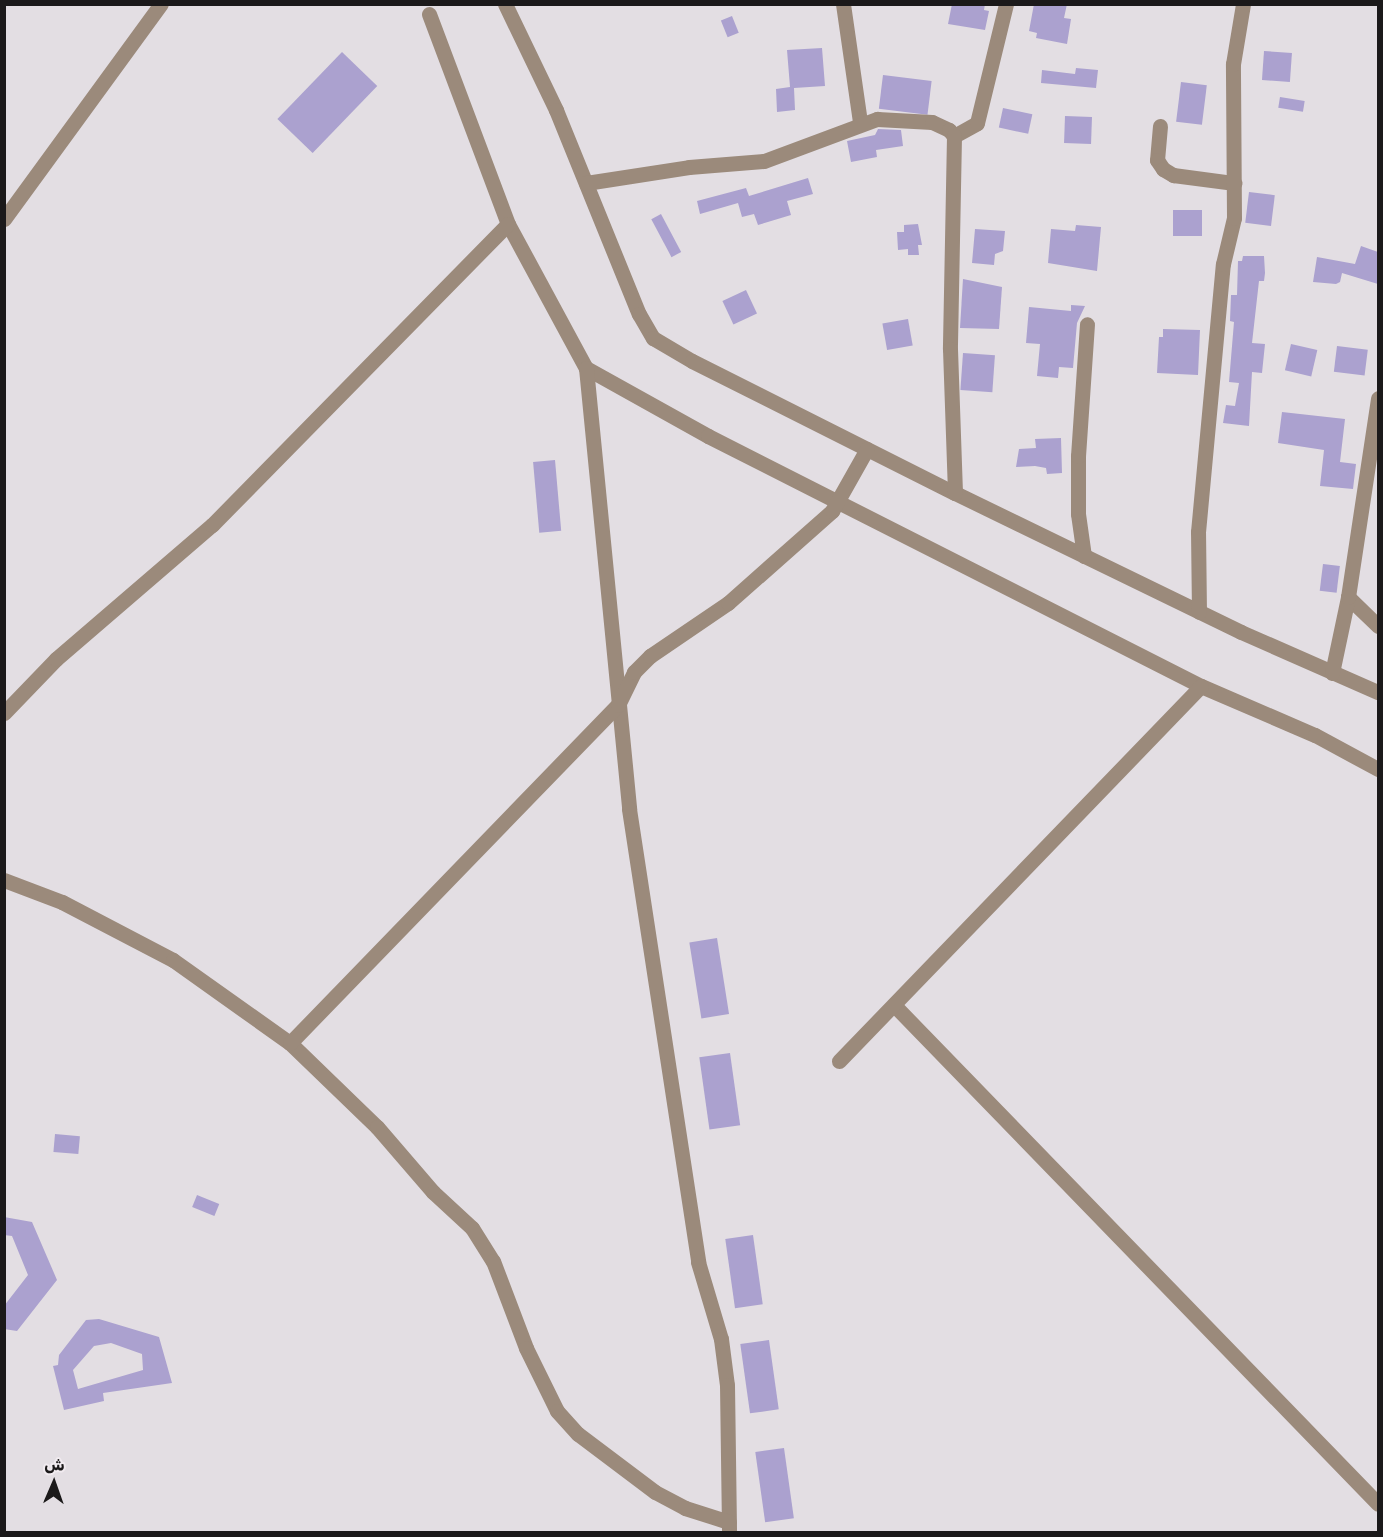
<!DOCTYPE html>
<html>
<head>
<meta charset="utf-8">
<style>
	body { margin:0 }
	#map { position:relative; width:1383px; height:1537px; overflow:hidden; background:#e3dee3; font-family:Rubik,Cairo,sans-serif }
	div>[style] { position:absolute }
	[style*='--x'] { left:calc(var(--x)*1px); top:calc(var(--y)*1px); width:calc(var(--w)*1px); rotate:calc(var(--a)*1deg) }
	.building>* { inset:0; background:#aba1cf; transform-origin:0 0 }
	.minor>* { height:15px; margin:-7.5px; padding:0 7.5px; transform-origin:7.5px; border-radius:7.5px; background:#9b8a7b }
	span { translate:-50% -50%; white-space:nowrap; text-align:center; line-height:1.15; -webkit-text-stroke:5px #f1ebf0; paint-order:stroke }
	.frame { position:absolute; inset:0; border:6px solid #1b191a; pointer-events:none }
	.north { position:absolute; left:24px; top:1453px; width:60px; height:60px; -webkit-text-stroke:4px #f1ebf0; paint-order:stroke; rotate:2deg; font-size:16px; font-weight:700; line-height:24px; text-align:center; color:#1b191a }
	.north::after { content:''; display:block; margin:auto; width:21px; height:27px; background:#1b191a; clip-path:polygon(50% 0,100% 100%,50% 72%,0 100%) }
</style>
</head>
<body>
<div id="map">
	<div class="building">
		<i style="clip-path:polygon(952px 4px,985px 4px,984px 10px,989px 11px,985px 30px,948px 24px)"></i>
		<i style="clip-path:polygon(1034px 4px,1067px 4px,1064px 18px,1071px 19px,1067px 44px,1036px 38px,1037px 33px,1029px 31px)"></i>
		<i style="left:732px;top:16px;width:18px;height:12px;rotate:68deg"></i>
		<i style="clip-path:polygon(822px 48px,825px 86px,794px 88px,795px 110px,777px 112px,776px 89px,790px 87px,787px 50px)"></i>
		<i style="left:1264px;top:51px;width:28px;height:29px;rotate:4deg"></i>
		<i style="left:342px;top:52px;width:49px;height:93px;rotate:44deg"></i>
		<i style="clip-path:polygon(1076px 68px,1098px 70px,1096px 88px,1041px 83px,1042px 70px,1075px 74px)"></i>
		<i style="left:883px;top:75px;width:49px;height:34px;rotate:7deg"></i>
		<i style="left:1181px;top:82px;width:26px;height:40px;rotate:7deg"></i>
		<i style="left:1280px;top:97px;width:25px;height:11px;rotate:9deg"></i>
		<i style="left:1003px;top:108px;width:30px;height:20px;rotate:12deg"></i>
		<i style="left:1065px;top:116px;width:27px;height:27px;rotate:2deg"></i>
		<i style="clip-path:polygon(878px 129px,901px 130px,903px 146px,876px 150px,877px 157px,851px 162px,847px 141px,875px 135px)"></i>
		<i style="clip-path:polygon(808px 178px,813px 194px,787px 201px,791px 215px,758px 225px,754px 214px,742px 217px,738px 203px,700px 214px,697px 201px,746px 188px,749px 196px)"></i>
		<i style="left:1249px;top:192px;width:26px;height:31px;rotate:7deg"></i>
		<i style="left:1173px;top:210px;width:29px;height:26px"></i>
		<i style="left:661px;top:214px;width:43px;height:11px;rotate:62deg"></i>
		<i style="clip-path:polygon(918px 224px,922px 245px,918px 245px,919px 255px,908px 255px,908px 249px,898px 250px,897px 232px,904px 232px,904px 225px)"></i>
		<i style="clip-path:polygon(1076px 225px,1101px 227px,1097px 271px,1048px 263px,1051px 229px,1075px 231px)"></i>
		<i style="clip-path:polygon(975px 229px,1005px 231px,1003px 251px,995px 254px,994px 265px,972px 263px)"></i>
		<i style="clip-path:polygon(1361px 246px,1378px 252px,1378px 284px,1342px 273px,1340px 282px,1336px 284px,1313px 282px,1317px 257px,1355px 264px)"></i>
		<i style="clip-path:polygon(1243px 256px,1264px 256px,1265px 273px,1264px 281px,1259px 281px,1252px 343px,1265px 344px,1262px 373px,1252px 372px,1249px 426px,1223px 423px,1226px 405px,1235px 406px,1239px 383px,1229px 382px,1234px 322px,1230px 321px,1231px 295px,1237px 295px,1238px 261px,1242px 261px)"></i>
		<i style="clip-path:polygon(963px 279px,1002px 287px,999px 329px,960px 328px)"></i>
		<i style="left:746px;top:290px;width:26px;height:26px;rotate:65deg"></i>
		<i style="clip-path:polygon(1071px 305px,1085px 306px,1077px 323px,1073px 368px,1059px 367px,1058px 378px,1037px 376px,1040px 344px,1026px 343px,1029px 307px,1071px 311px)"></i>
		<i style="left:908px;top:319px;width:27px;height:26px;rotate:80deg"></i>
		<i style="clip-path:polygon(1163px 329px,1200px 330px,1198px 375px,1157px 373px,1159px 337px,1163px 337px)"></i>
		<i style="left:1291px;top:344px;width:27px;height:27px;rotate:13deg"></i>
		<i style="left:1337px;top:346px;width:31px;height:26px;rotate:7deg"></i>
		<i style="left:963px;top:353px;width:32px;height:37px;rotate:4deg"></i>
		<i style="clip-path:polygon(1282px 412px,1345px 419px,1340px 462px,1356px 464px,1353px 489px,1320px 486px,1324px 450px,1278px 443px)"></i>
		<i style="clip-path:polygon(1061px 438px,1062px 473px,1047px 474px,1046px 468px,1035px 466px,1016px 467px,1019px 449px,1036px 448px,1035px 439px)"></i>
		<i style="left:555px;top:460px;width:71px;height:22px;rotate:85deg"></i>
		<i style="left:1323px;top:564px;width:17px;height:27px;rotate:7deg"></i>
		<i style="left:717px;top:938px;width:77px;height:28px;rotate:81deg"></i>
		<i style="left:730px;top:1053px;width:73px;height:31px;rotate:82deg"></i>
		<i style="left:55px;top:1134px;width:25px;height:18px;rotate:5deg"></i>
		<i style="left:197px;top:1195px;width:24px;height:13px;rotate:22deg"></i>
		<i style="clip-path:polygon(4px 1217px,32px 1222px,57px 1280px,17px 1331px,4px 1329px,4px 1306px,28px 1275px,12px 1236px,4px 1235px)"></i>
		<i style="left:753px;top:1235px;width:70px;height:28px;rotate:82deg"></i>
		<i style="clip-path:polygon(evenodd,99px 1319px,159px 1337px,172px 1383px,103px 1393px,104px 1401px,64px 1410px,53px 1366px,58px 1365px,59px 1355px,86px 1320px,99px 1319px,111px 1343px,142px 1354px,143px 1370px,78px 1389px,73px 1370px,94px 1346px,111px 1343px)"></i>
		<i style="left:769px;top:1340px;width:70px;height:29px;rotate:82deg"></i>
		<i style="left:784px;top:1448px;width:71px;height:29px;rotate:82deg"></i>
	</div>
	<div class="minor">
		<i style="--x:505;--y:4;--w:118;--a:64.3"></i>
		<i style="--x:556;--y:110;--w:220;--a:67.9"></i>
		<i style="--x:639;--y:314;--w:28;--a:60"></i>
		<i style="--x:653;--y:338;--w:45;--a:30.5"></i>
		<i style="--x:692;--y:361;--w:294;--a:26.7"></i>
		<i style="--x:955;--y:493;--w:318;--a:25.9"></i>
		<i style="--x:1241;--y:632;--w:150;--a:23.7"></i>
		<i style="--x:843;--y:4;--w:119;--a:81.8"></i>
		<i style="--x:429;--y:14;--w:224;--a:69.4"></i>
		<i style="--x:508;--y:224;--w:164;--a:61.6"></i>
		<i style="--x:586;--y:368;--w:140;--a:29.1"></i>
		<i style="--x:708;--y:436;--w:553;--a:26.89"></i>
		<i style="--x:1201;--y:686;--w:124;--a:23.3"></i>
		<i style="--x:1315;--y:735;--w:72;--a:28.4"></i>
		<i style="--x:1160;--y:126;--w:34;--a:95"></i>
		<i style="--x:1157;--y:160;--w:11;--a:56"></i>
		<i style="--x:1163;--y:169;--w:12;--a:31"></i>
		<i style="--x:1173;--y:175;--w:62;--a:7.5"></i>
		<i style="--x:954;--y:136;--w:26;--a:-29"></i>
		<i style="--x:977;--y:123;--w:122;--a:-76.3"></i>
		<i style="--x:586;--y:183;--w:104;--a:-8.8"></i>
		<i style="--x:689;--y:167;--w:75;--a:-4.6"></i>
		<i style="--x:764;--y:161;--w:121;--a:-20.4"></i>
		<i style="--x:877;--y:119;--w:55;--a:3.1"></i>
		<i style="--x:932;--y:122;--w:19;--a:25"></i>
		<i style="--x:949;--y:130;--w:8;--a:50"></i>
		<i style="--x:954;--y:136;--w:213;--a:91.1"></i>
		<i style="--x:950;--y:349;--w:144;--a:88"></i>
		<i style="--x:4;--y:219;--w:266;--a:-53.9"></i>
		<i style="--x:586;--y:368;--w:443;--a:84.4"></i>
		<i style="--x:629;--y:809;--w:458;--a:81.3"></i>
		<i style="--x:698;--y:1262;--w:80;--a:73.4"></i>
		<i style="--x:721;--y:1339;--w:46;--a:82.6"></i>
		<i style="--x:727;--y:1385;--w:147;--a:89.2"></i>
		<i style="--x:1084;--y:556;--w:42;--a:-98.1"></i>
		<i style="--x:1078;--y:514;--w:58;--a:-90"></i>
		<i style="--x:1078;--y:456;--w:132;--a:-86.1"></i>
		<i style="--x:1348;--y:597;--w:42;--a:44"></i>
		<i style="--x:1199;--y:612;--w:80;--a:-90.7"></i>
		<i style="--x:1198;--y:532;--w:269;--a:-84.7"></i>
		<i style="--x:1223;--y:264;--w:47;--a:-76.6"></i>
		<i style="--x:1234;--y:218;--w:154;--a:-90.4"></i>
		<i style="--x:1233;--y:64;--w:61;--a:-80.5"></i>
		<i style="--x:1332;--y:673;--w:78;--a:-78.1"></i>
		<i style="--x:1348;--y:597;--w:201;--a:-81.4"></i>
		<i style="--x:4;--y:713;--w:75;--a:-46.1"></i>
		<i style="--x:56;--y:659;--w:206;--a:-40.7"></i>
		<i style="--x:212;--y:525;--w:422;--a:-45.5"></i>
		<i style="--x:4;--y:880;--w:62;--a:20.8"></i>
		<i style="--x:62;--y:902;--w:125;--a:27.6"></i>
		<i style="--x:173;--y:960;--w:143;--a:35.4"></i>
		<i style="--x:290;--y:1043;--w:121;--a:44"></i>
		<i style="--x:377;--y:1127;--w:86;--a:49.3"></i>
		<i style="--x:433;--y:1192;--w:53;--a:42.7"></i>
		<i style="--x:472;--y:1228;--w:39;--a:58"></i>
		<i style="--x:493;--y:1261;--w:93;--a:69.2"></i>
		<i style="--x:526;--y:1348;--w:70;--a:63.8"></i>
		<i style="--x:557;--y:1411;--w:31;--a:48"></i>
		<i style="--x:578;--y:1434;--w:96;--a:37"></i>
		<i style="--x:655;--y:1492;--w:34;--a:28"></i>
		<i style="--x:685;--y:1508;--w:46;--a:17.7"></i>
		<i style="--x:894;--y:1005;--w:695;--a:45.87"></i>
		<i style="--x:290;--y:1043;--w:471;--a:-45.9"></i>
		<i style="--x:618;--y:705;--w:37;--a:-64"></i>
		<i style="--x:634;--y:672;--w:23;--a:-45"></i>
		<i style="--x:650;--y:656;--w:94;--a:-34.2"></i>
		<i style="--x:728;--y:603;--w:139;--a:-41.5"></i>
		<i style="--x:832;--y:511;--w:71;--a:-60.6"></i>
		<i style="--x:839;--y:1061;--w:521;--a:-46.01"></i>
	</div>
	<div class="frame"></div>
	<div class="north">ش</div>
</div>
</body>
</html>
